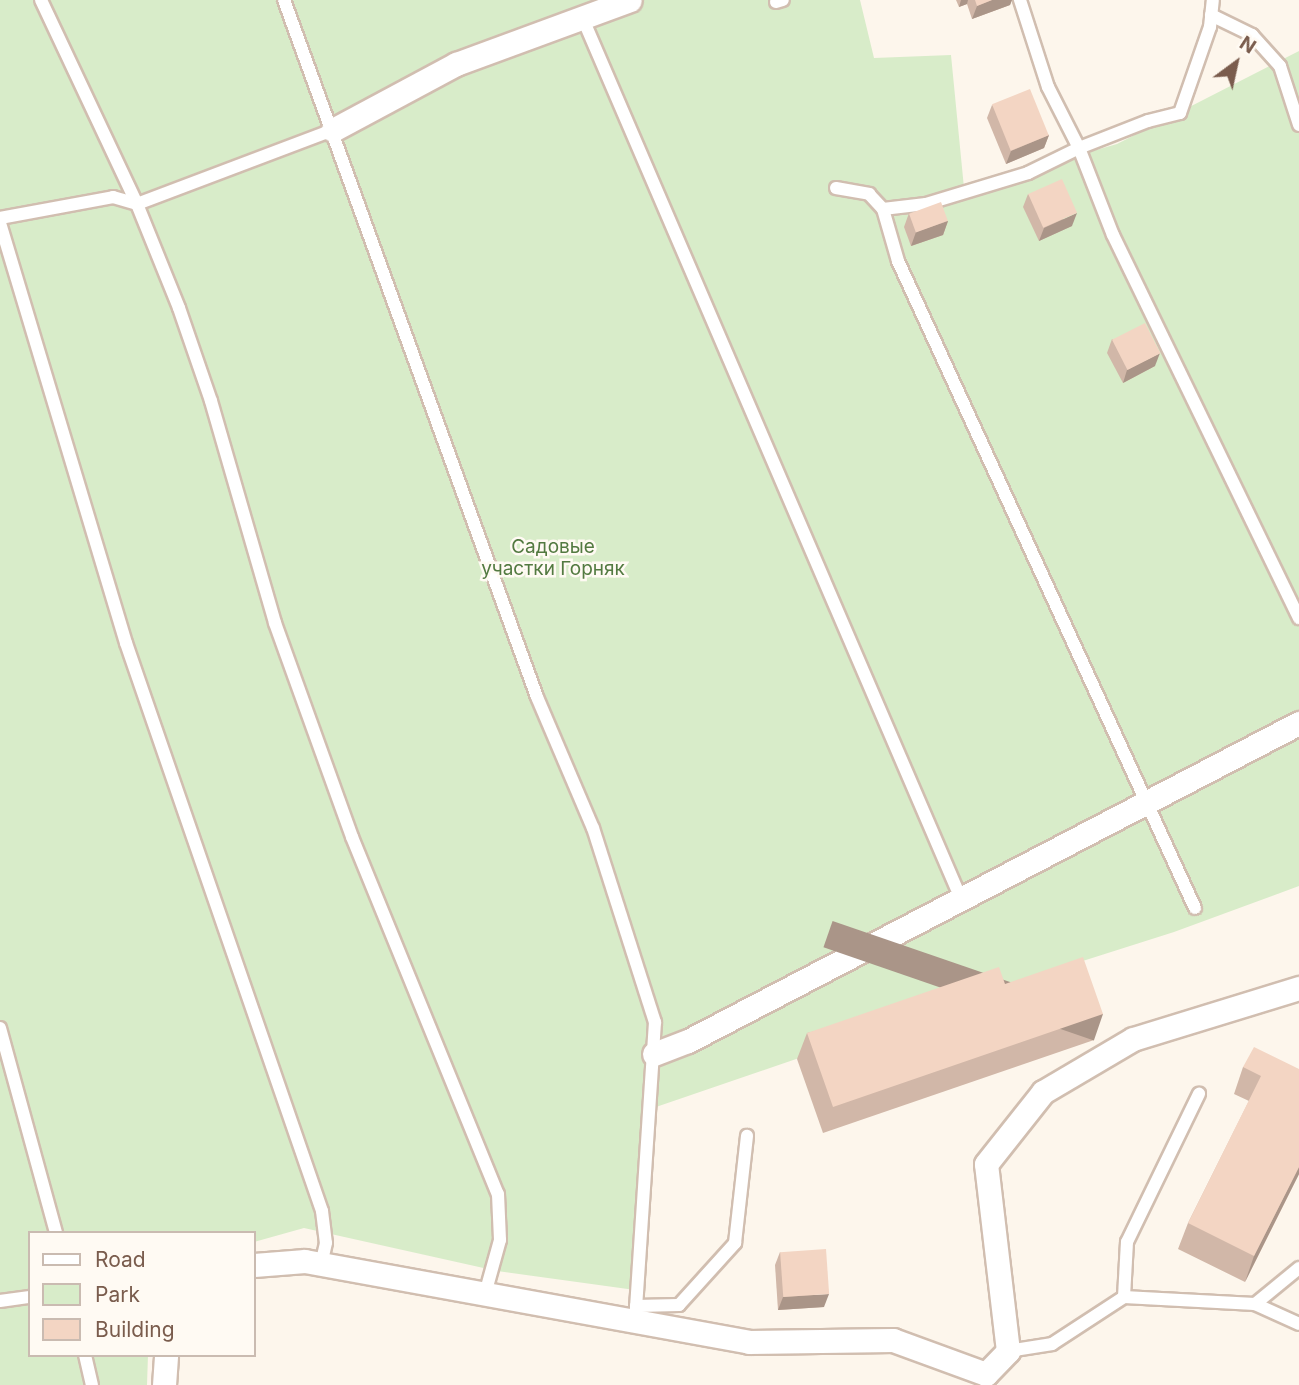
<!DOCTYPE html>
<html>
<head>
<meta charset="utf-8">
<style>
	body { margin:0 }
	#map { position:relative; width:1299px; height:1385px; overflow:hidden; background:#fdf6ec; font-family:Inter,sans-serif }
	div>[style] { position:absolute }
	[style*='--x'] { left:calc(var(--x)*1px); top:calc(var(--y)*1px); width:calc(var(--w)*1px); rotate:calc(var(--a)*1deg) }
	.green>* { inset:0; background:#d8ecc9 }
	.roads { filter:drop-shadow(2px 0 #d1beb0) drop-shadow(-2px 0 #d1beb0) drop-shadow(0 2px #d1beb0) drop-shadow(0 -2px #d1beb0) }
	.lane>* { height:12px; margin:-6px; padding:0 6px; transform-origin:6px; border-radius:6px; background:#fff }
	.street>* { height:23px; margin:-11.5px; padding:0 11.5px; transform-origin:11.5px; border-radius:11.5px; background:#fff }
	.wall>* { inset:0; background:#d1b7a8 }
	.shaded-wall>* { inset:0; background:#aa9588; transform-origin:0 0 }
	.building>* { inset:0; background:#f3d5c3; transform-origin:0 0 }
	span { translate:-50% -50%; white-space:nowrap; text-align:center; line-height:1.15; -webkit-text-stroke:5px #fffaf3; paint-order:stroke }
	.park-label { font-size:19px; color:#537a41 }
	.legend { position:absolute; left:28px; top:1231px; width:228px; height:126px; box-sizing:border-box; background:#fffaf3; border:2px solid #cabbb1; margin:0; padding:9px 12px; list-style:none; font-size:21px; color:#7a5c4d }
	.legend li { display:flex; align-items:center; gap:14px; height:35px }
	.legend b { width:35px; border:2px solid #cabbb1 }
	.north { position:absolute; left:1201px; top:28px; width:70px; height:70px; -webkit-text-stroke:5px #fffaf3; paint-order:stroke; rotate:33deg; font-size:19px; font-weight:700; line-height:28px; text-align:center; color:#7a5c4d }
	.north::after { content:''; display:block; margin:auto; width:24px; height:32px; background:#7a5c4d; clip-path:polygon(50% 0,100% 100%,50% 72%,0 100%) }
</style>
</head>
<body>
<div id="map">
	<div class="green">
		<i style="clip-path:polygon(0 0,860px 0,874px 58px,951px 55px,964px 188px,1117px 144px,1299px 51px,1299px 886px,1174px 932px,1067px 966px,656px 1107px,635px 1290px,497px 1271px,304px 1228px,254px 1242px,254px 1233px,30px 1233px,30px 1355px,148px 1355px,147px 1385px,0 1385px)"></i>
	</div>
	<div class="roads">
		<div class="lane">
			<i style="--x:41;--y:0;--w:225;--a:64.8"></i>
			<i style="--x:137;--y:204;--w:112;--a:68"></i>
			<i style="--x:179;--y:308;--w:98;--a:71"></i>
			<i style="--x:211;--y:401;--w:231;--a:73.9"></i>
			<i style="--x:275;--y:623;--w:227;--a:70.2"></i>
			<i style="--x:352;--y:837;--w:386;--a:67.8"></i>
			<i style="--x:498;--y:1194;--w:46;--a:87.5"></i>
			<i style="--x:500;--y:1240;--w:56;--a:105.5"></i>
			<i style="--x:284;--y:0;--w:741;--a:70.05"></i>
			<i style="--x:537;--y:697;--w:142;--a:66.9"></i>
			<i style="--x:593;--y:828;--w:204;--a:72.3"></i>
			<i style="--x:655;--y:1022;--w:300;--a:93.8"></i>
			<i style="--x:1020;--y:0;--w:91;--a:72.2"></i>
			<i style="--x:1048;--y:87;--w:68;--a:63.1"></i>
			<i style="--x:1079;--y:148;--w:93;--a:68.7"></i>
			<i style="--x:1113;--y:235;--w:426;--a:64.1"></i>
			<i style="--x:776;--y:2;--w:7;--a:-16"></i>
			<i style="--x:1211;--y:15;--w:46;--a:26"></i>
			<i style="--x:1252;--y:35;--w:42;--a:47.9"></i>
			<i style="--x:1280;--y:66;--w:62;--a:72.1"></i>
			<i style="--x:583;--y:19;--w:958;--a:66.75"></i>
			<i style="--x:836;--y:188;--w:34;--a:10"></i>
			<i style="--x:869;--y:194;--w:21;--a:47"></i>
			<i style="--x:0;--y:218;--w:115;--a:-10.5"></i>
			<i style="--x:113;--y:197;--w:25;--a:16"></i>
			<i style="--x:137;--y:204;--w:210;--a:-20.7"></i>
			<i style="--x:0;--y:223;--w:438;--a:73.3"></i>
			<i style="--x:126;--y:643;--w:601;--a:70.96"></i>
			<i style="--x:322;--y:1211;--w:32;--a:83"></i>
			<i style="--x:326;--y:1243;--w:22;--a:103"></i>
			<i style="--x:1195;--y:908;--w:712;--a:-114.66"></i>
			<i style="--x:898;--y:261;--w:54;--a:-106.1"></i>
			<i style="--x:883;--y:209;--w:43;--a:-6.6"></i>
			<i style="--x:926;--y:204;--w:107;--a:-16.9"></i>
			<i style="--x:1028;--y:173;--w:57;--a:-26.1"></i>
			<i style="--x:1079;--y:148;--w:74;--a:-21.4"></i>
			<i style="--x:1148;--y:121;--w:33;--a:-14"></i>
			<i style="--x:1180;--y:113;--w:91;--a:-70.8"></i>
			<i style="--x:1210;--y:27;--w:27;--a:-84"></i>
			<i style="--x:0;--y:1028;--w:213;--a:74.7"></i>
			<i style="--x:1124;--y:1297;--w:55;--a:-86.9"></i>
			<i style="--x:1127;--y:1242;--w:165;--a:-64.1"></i>
			<i style="--x:0;--y:1301;--w:30;--a:-8"></i>
			<i style="--x:1255;--y:1304;--w:57;--a:-39.3"></i>
			<i style="--x:636;--y:1306;--w:43;--a:-1.3"></i>
			<i style="--x:679;--y:1305;--w:84;--a:-47.9"></i>
			<i style="--x:735;--y:1243;--w:108;--a:-83.6"></i>
			<i style="--x:1008;--y:1351;--w:45;--a:-9"></i>
			<i style="--x:1052;--y:1344;--w:86;--a:-33.1"></i>
			<i style="--x:1124;--y:1297;--w:131;--a:3.1"></i>
			<i style="--x:1255;--y:1304;--w:48;--a:24.4"></i>
			<i style="--x:85;--y:1355;--w:31;--a:77"></i>
		</div>
		<div class="street">
			<i style="--x:333;--y:130;--w:140;--a:-28.2"></i>
			<i style="--x:456;--y:64;--w:185;--a:-20.2"></i>
			<i style="--x:654;--y:1054;--w:36;--a:-21"></i>
			<i style="--x:688;--y:1041;--w:689;--a:-27.5"></i>
			<i style="--x:254;--y:1265;--w:51;--a:-4.5"></i>
			<i style="--x:305;--y:1261;--w:451;--a:10.3"></i>
			<i style="--x:749;--y:1342;--w:144;--a:-0.8"></i>
			<i style="--x:893;--y:1340;--w:99;--a:20.1"></i>
			<i style="--x:986;--y:1374;--w:32;--a:-46"></i>
			<i style="--x:1008;--y:1351;--w:188;--a:-96.7"></i>
			<i style="--x:986;--y:1164;--w:92;--a:-51.6"></i>
			<i style="--x:1043;--y:1092;--w:104;--a:-30.5"></i>
			<i style="--x:1133;--y:1039;--w:174;--a:-17.1"></i>
			<i style="--x:164;--y:1385;--w:30;--a:-86"></i>
		</div>
	</div>
	<div class="wall">
		<i style="clip-path:polygon(956px 0,1012px 0,1010px 5px,972px 19px,967px 4px,959px 7px)"></i>
		<i style="clip-path:polygon(992px 105px,1049px 135px,1044px 148px,1006px 164px,987px 118px)"></i>
		<i style="clip-path:polygon(1028px 194px,1072px 226px,1039px 241px,1023px 207px)"></i>
		<i style="clip-path:polygon(909px 213px,948px 221px,943px 235px,911px 246px,904px 227px)"></i>
		<i style="clip-path:polygon(1112px 339px,1155px 366px,1123px 383px,1107px 353px)"></i>
		<i style="clip-path:polygon(1005px 984px,1094px 1040px,823px 1133px,797px 1059px,807px 1033px)"></i>
		<i style="clip-path:polygon(1243px 1067px,1299px 1069px,1299px 1174px,1245px 1282px,1178px 1249px,1188px 1223px,1249px 1101px,1234px 1094px)"></i>
		<i style="clip-path:polygon(780px 1252px,824px 1307px,778px 1310px,775px 1265px)"></i>
	</div>
	<div class="shaded-wall">
		<i style="clip-path:polygon(961px 0,968px 0,967px 4px,959px 7px)"></i>
		<i style="clip-path:polygon(992px 0,1012px 0,1010px 5px,972px 19px,977px 6px)"></i>
		<i style="clip-path:polygon(1049px 135px,1044px 148px,1006px 164px,1011px 151px)"></i>
		<i style="clip-path:polygon(1077px 213px,1072px 226px,1039px 241px,1044px 228px)"></i>
		<i style="clip-path:polygon(948px 221px,943px 235px,911px 246px,916px 232px)"></i>
		<i style="clip-path:polygon(1160px 353px,1155px 366px,1123px 383px,1127px 370px)"></i>
		<i style="left:1103px;top:1014px;width:28px;height:286px;rotate:109deg"></i>
		<i style="clip-path:polygon(1299px 1167px,1299px 1174px,1245px 1282px,1254px 1256px)"></i>
		<i style="clip-path:polygon(829px 1294px,824px 1307px,778px 1310px,783px 1297px)"></i>
	</div>
	<div class="building">
		<i style="clip-path:polygon(975px 0,992px 0,977px 6px)"></i>
		<i style="left:1030px;top:89px;width:50px;height:41px;rotate:68deg"></i>
		<i style="left:1062px;top:179px;width:37px;height:37px;rotate:66deg"></i>
		<i style="left:941px;top:202px;width:20px;height:34px;rotate:70deg"></i>
		<i style="left:1145px;top:323px;width:34px;height:37px;rotate:63deg"></i>
		<i style="clip-path:polygon(1083px 957px,1103px 1014px,833px 1107px,807px 1033px,999px 967px,1005px 984px)"></i>
		<i style="clip-path:polygon(1254px 1047px,1299px 1069px,1299px 1167px,1254px 1256px,1188px 1223px,1261px 1076px,1243px 1067px)"></i>
		<i style="left:826px;top:1249px;width:45px;height:46px;rotate:86deg"></i>
	</div>
	<div class="park-label">
		<span style="left:553px;top:558px">Садовые<br>участки Горняк</span>
	</div>
	<ul class="legend">
	<li><b style="height:9px;background:#fff"></b>Road</li>
	<li><b style="height:19px;background:#d8ecc9"></b>Park</li>
	<li><b style="height:19px;background:#f3d5c3"></b>Building</li>
	</ul>
	<div class="north">N</div>
</div>
</body>
</html>
